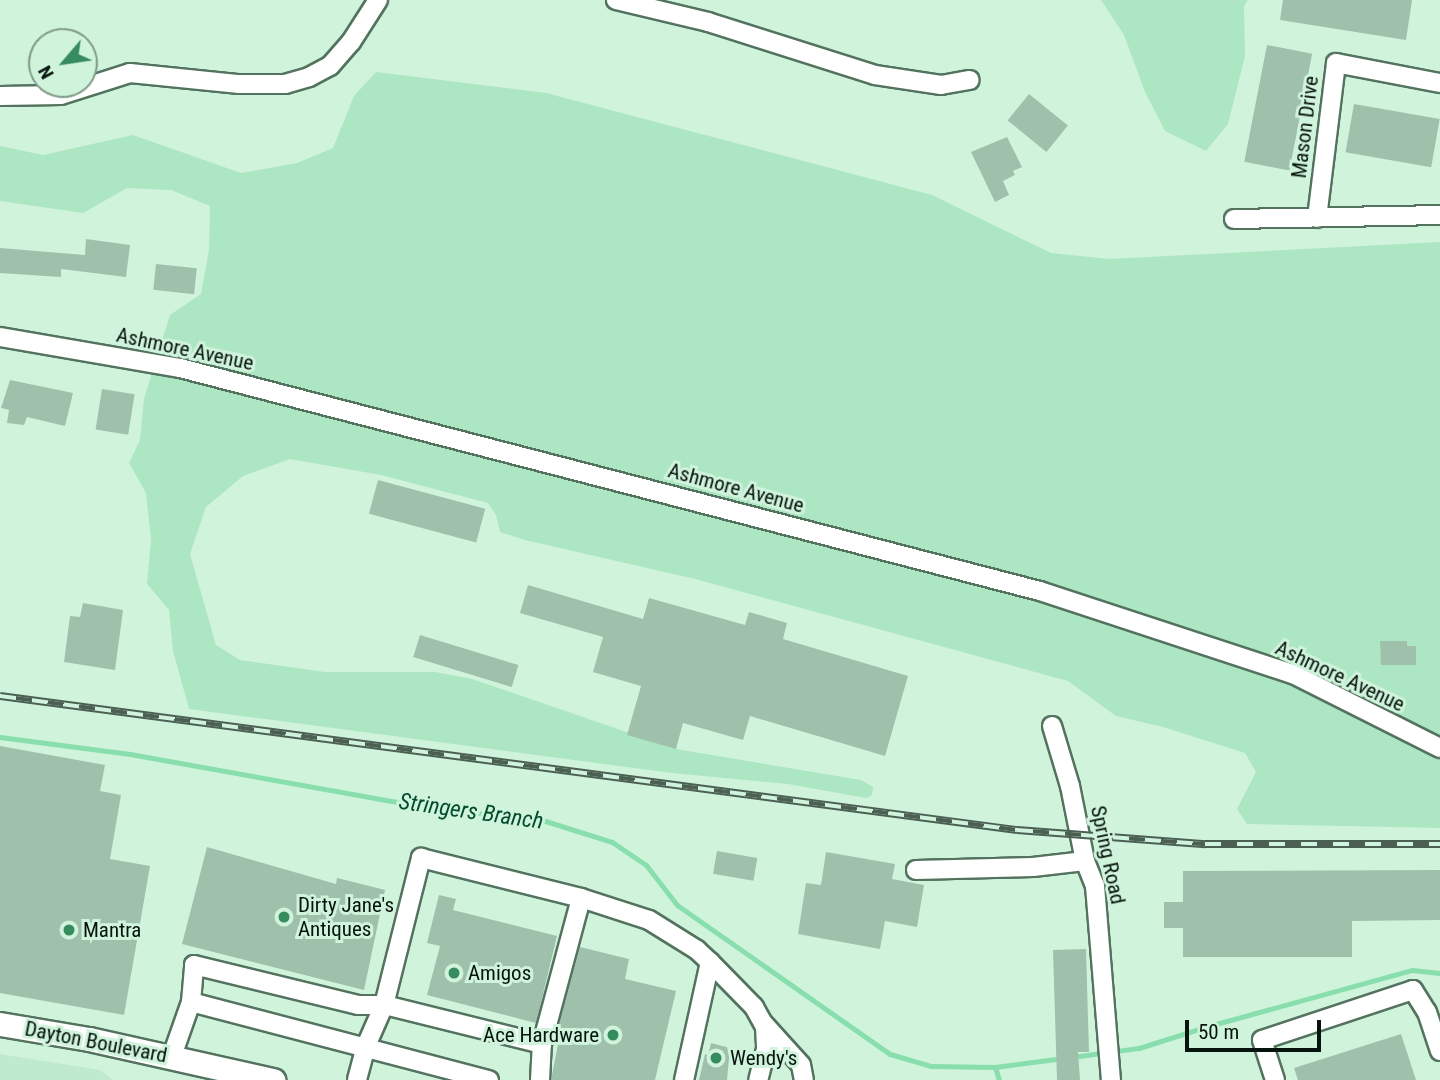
<!DOCTYPE html>
<html>
<head>
<meta charset="utf-8">
<style>
	body { margin:0 }
	#map { position:relative; width:1440px; height:1080px; overflow:hidden; background:#d0f3dc; font-family:"Roboto Condensed",sans-serif }
	div>[style] { position:absolute }
	[style*='--x'] { left:calc(var(--x)*1px); top:calc(var(--y)*1px); width:calc(var(--w)*1px); rotate:calc(var(--a)*1deg) }
	.built>* { inset:0; background:#bfeacf }
	.green>* { inset:0; background:#ade6c3 }
	.stream>* { height:5px; margin:-2.5px; padding:0 2.5px; transform-origin:2.5px; border-radius:2.5px; background:#88dfad }
	.building>* { inset:0; background:#9fc1ac; transform-origin:0 0 }
	.roads { filter:drop-shadow(2px 0 #53735f) drop-shadow(-2px 0 #53735f) drop-shadow(0 2px #53735f) drop-shadow(0 -2px #53735f) }
	.minor>* { height:18px; margin:-9px; padding:0 9px; transform-origin:9px; border-radius:9px; background:#fff }
	.major>* { height:23px; margin:-11.5px; padding:0 11.5px; transform-origin:11.5px; border-radius:11.5px; background:#fff }
	.rail>* { height:8px; margin-top:-4px; transform-origin:0; background:repeating-linear-gradient(90deg,#d0f3dc 0 16px,#4b6053 0 32px); box-sizing:border-box; border-block:2px solid #4b6053 }
	.dots>* { width:19px; height:19px; translate:-50% -50%; box-sizing:border-box; border:4px solid #d0f3dc; border-radius:50% }
	span { translate:-50% -50%; white-space:nowrap; text-align:center; line-height:1.15; -webkit-text-stroke:6px #d0f3dc; paint-order:stroke }
	.street-label { font-size:21px; color:#07140d }
	.poi-label { font-size:21px; color:#07140d }
	.left { translate:0 -50%; text-align:left }
	.right { translate:-100% -50%; text-align:right }
	.water-label { font-size:23px; color:#024b2c; font-style:italic }
	.north { position:absolute; left:28px; top:28px; width:70px; height:70px; box-sizing:border-box; background:#d0f3dc; border:2px solid #809a89; border-radius:50%; rotate:241deg; font-size:19px; font-weight:700; line-height:28px; text-align:center; color:#07140d }
	.north::after { content:''; display:block; margin:auto; width:24px; height:32px; background:#368c5f; clip-path:polygon(50% 0,100% 100%,50% 72%,0 100%) }
	.scale { position:absolute; left:1185px; top:1020px; width:136px; height:32px; box-sizing:border-box; border:4px solid #07140d; border-top:0; padding-left:9px; font-size:21px; line-height:24px; white-space:nowrap; color:#07140d; -webkit-text-stroke:5px #d0f3dc; paint-order:stroke }
</style>
</head>
<body>
<div id="map">
	<div class="built">
		<i style="clip-path:polygon(0 1054px,100px 1070px,113px 1080px,0 1080px)"></i>
	</div>
	<div class="green">
		<i style="clip-path:polygon(1101px 0,1248px 0,1244px 6px,1245px 56px,1228px 124px,1206px 151px,1165px 131px,1145px 92px,1124px 35px)"></i>
		<i style="clip-path:polygon(376px 72px,546px 93px,932px 195px,1051px 253px,1109px 259px,1440px 242px,1440px 828px,1247px 824px,1237px 809px,1256px 772px,1245px 753px,1163px 727px,1116px 716px,1068px 681px,695px 579px,525px 540px,500px 532px,496px 515px,488px 503px,381px 475px,290px 459px,243px 476px,206px 507px,190px 554px,216px 645px,240px 660px,325px 672px,435px 672px,472px 679px,676px 749px,861px 780px,873px 787px,872px 795px,866px 798px,788px 784px,672px 773px,189px 709px,173px 651px,169px 610px,147px 584px,151px 540px,146px 493px,129px 463px,140px 440px,144px 399px,170px 315px,201px 294px,209px 250px,210px 206px,171px 190px,127px 188px,83px 213px,0 201px,0 146px,43px 155px,133px 135px,241px 173px,297px 163px,333px 148px,354px 96px)"></i>
	</div>
	<div class="stream">
		<i style="--x:0;--y:737;--w:131;--a:7.5"></i>
		<i style="--x:130;--y:754;--w:311;--a:10.2"></i>
		<i style="--x:436;--y:809;--w:103;--a:5.5"></i>
		<i style="--x:539;--y:819;--w:77;--a:17.5"></i>
		<i style="--x:612;--y:842;--w:41;--a:34.1"></i>
		<i style="--x:646;--y:865;--w:51;--a:52.2"></i>
		<i style="--x:677;--y:905;--w:260;--a:35"></i>
		<i style="--x:890;--y:1054;--w:43;--a:16.3"></i>
		<i style="--x:931;--y:1066;--w:64;--a:0.9"></i>
		<i style="--x:995;--y:1067;--w:69;--a:-7.5"></i>
		<i style="--x:1072;--y:1057;--w:68;--a:-7.7"></i>
		<i style="--x:1139;--y:1048;--w:69;--a:-17.7"></i>
		<i style="--x:1205;--y:1027;--w:215;--a:-15.4"></i>
		<i style="--x:1412;--y:970;--w:28;--a:6"></i>
		<i style="--x:995;--y:1067;--w:14;--a:73"></i>
	</div>
	<div class="building">
		<i style="clip-path:polygon(1283px 0,1412px 0,1406px 40px,1280px 20px)"></i>
		<i style="left:1267px;top:45px;width:46px;height:119px;rotate:11deg"></i>
		<i style="left:1029px;top:94px;width:50px;height:34px;rotate:39deg"></i>
		<i style="left:1354px;top:104px;width:87px;height:49px;rotate:10deg"></i>
		<i style="clip-path:polygon(1007px 137px,1022px 167px,1013px 171px,1015px 175px,1003px 181px,1009px 195px,995px 202px,971px 152px)"></i>
		<i style="clip-path:polygon(86px 239px,130px 245px,126px 277px,61px 269px,61px 277px,0 273px,0 248px,85px 255px)"></i>
		<i style="left:156px;top:264px;width:41px;height:26px;rotate:6deg"></i>
		<i style="clip-path:polygon(10px 380px,73px 393px,65px 426px,27px 417px,24px 425px,7px 423px,9px 410px,1px 408px)"></i>
		<i style="left:102px;top:389px;width:33px;height:41px;rotate:9deg"></i>
		<i style="left:378px;top:480px;width:111px;height:35px;rotate:15deg"></i>
		<i style="clip-path:polygon(528px 585px,643px 619px,649px 598px,745px 625px,749px 612px,787px 623px,783px 639px,908px 676px,885px 756px,750px 716px,743px 740px,683px 723px,676px 749px,627px 735px,641px 686px,593px 672px,603px 637px,520px 613px)"></i>
		<i style="clip-path:polygon(83px 603px,123px 610px,115px 670px,64px 662px,70px 616px,80px 617px)"></i>
		<i style="left:420px;top:635px;width:103px;height:23px;rotate:17deg"></i>
		<i style="clip-path:polygon(1380px 641px,1407px 641px,1407px 646px,1416px 646px,1416px 665px,1381px 665px)"></i>
		<i style="clip-path:polygon(0 746px,105px 765px,100px 791px,121px 795px,110px 859px,150px 866px,124px 1015px,0 993px)"></i>
		<i style="clip-path:polygon(207px 847px,336px 884px,337px 878px,385px 890px,364px 990px,182px 944px)"></i>
		<i style="left:717px;top:851px;width:41px;height:23px;rotate:10deg"></i>
		<i style="clip-path:polygon(826px 852px,895px 864px,892px 879px,924px 885px,917px 927px,885px 921px,880px 949px,798px 934px,806px 883px,821px 885px)"></i>
		<i style="clip-path:polygon(1440px 870px,1440px 920px,1352px 921px,1352px 957px,1183px 957px,1183px 928px,1164px 928px,1164px 902px,1183px 902px,1183px 871px)"></i>
		<i style="clip-path:polygon(439px 895px,456px 899px,453px 910px,557px 936px,536px 1023px,427px 995px,440px 946px,427px 943px)"></i>
		<i style="clip-path:polygon(580px 947px,629px 959px,625px 979px,676px 991px,655px 1080px,551px 1080px,561px 1029px,558px 1028px)"></i>
		<i style="clip-path:polygon(1086px 949px,1089px 1052px,1078px 1052px,1080px 1080px,1057px 1080px,1053px 950px)"></i>
		<i style="clip-path:polygon(1401px 1034px,1416px 1080px,1298px 1080px,1294px 1068px)"></i>
		<i style="clip-path:polygon(711px 1043px,730px 1048px,727px 1080px,699px 1080px,705px 1054px,708px 1055px)"></i>
	</div>
	<div class="roads">
		<div class="minor">
			<i style="--x:616;--y:0;--w:95;--a:13.4"></i>
			<i style="--x:708;--y:22;--w:175;--a:17.6"></i>
			<i style="--x:875;--y:75;--w:67;--a:8.6"></i>
			<i style="--x:941;--y:85;--w:29;--a:-10"></i>
			<i style="--x:0;--y:96;--w:61;--a:-0.9"></i>
			<i style="--x:61;--y:95;--w:72;--a:-17.7"></i>
			<i style="--x:130;--y:73;--w:110;--a:5.8"></i>
			<i style="--x:239;--y:84;--w:46;--a:0"></i>
			<i style="--x:285;--y:84;--w:25;--a:-16"></i>
			<i style="--x:309;--y:77;--w:24;--a:-28"></i>
			<i style="--x:330;--y:66;--w:32;--a:-49"></i>
			<i style="--x:351;--y:42;--w:50;--a:-57.3"></i>
			<i style="--x:1317;--y:218;--w:156;--a:-83"></i>
			<i style="--x:1336;--y:63;--w:106;--a:10.9"></i>
			<i style="--x:1234;--y:219;--w:206;--a:-1.1"></i>
			<i style="--x:0;--y:337;--w:183;--a:9.8"></i>
			<i style="--x:180;--y:368;--w:888;--a:14.54"></i>
			<i style="--x:1040;--y:591;--w:266;--a:18.2"></i>
			<i style="--x:1293;--y:674;--w:165;--a:26.7"></i>
			<i style="--x:1052;--y:726;--w:63;--a:73.3"></i>
			<i style="--x:1070;--y:786;--w:76;--a:78.7"></i>
			<i style="--x:1085;--y:861;--w:27;--a:68"></i>
			<i style="--x:1095;--y:886;--w:195;--a:85.3"></i>
			<i style="--x:916;--y:870;--w:117;--a:-1.5"></i>
			<i style="--x:1033;--y:867;--w:52;--a:-6.6"></i>
			<i style="--x:710;--y:962;--w:63;--a:45.6"></i>
			<i style="--x:754;--y:1007;--w:23;--a:61"></i>
			<i style="--x:765;--y:1027;--w:22;--a:87"></i>
			<i style="--x:766;--y:1049;--w:32;--a:104"></i>
			<i style="--x:191;--y:1002;--w:308;--a:14.7"></i>
			<i style="--x:764;--y:1024;--w:55;--a:47.9"></i>
			<i style="--x:801;--y:1065;--w:15;--a:79"></i>
			<i style="--x:542;--y:1044;--w:163;--a:-166.1"></i>
			<i style="--x:384;--y:1005;--w:152;--a:-75.9"></i>
			<i style="--x:421;--y:858;--w:165;--a:14"></i>
			<i style="--x:581;--y:898;--w:71;--a:17.9"></i>
			<i style="--x:649;--y:920;--w:57;--a:32"></i>
			<i style="--x:697;--y:950;--w:18;--a:43"></i>
			<i style="--x:710;--y:962;--w:121;--a:102.4"></i>
			<i style="--x:172;--y:1056;--w:57;--a:-70.6"></i>
			<i style="--x:191;--y:1002;--w:37;--a:-85"></i>
			<i style="--x:194;--y:965;--w:169;--a:13.7"></i>
			<i style="--x:358;--y:1005;--w:26;--a:0"></i>
			<i style="--x:384;--y:1005;--w:45;--a:113.7"></i>
			<i style="--x:366;--y:1046;--w:35;--a:105"></i>
			<i style="--x:540;--y:1080;--w:36;--a:-87"></i>
			<i style="--x:542;--y:1044;--w:151;--a:-75"></i>
			<i style="--x:1275;--y:1080;--w:42;--a:-108"></i>
			<i style="--x:1262;--y:1040;--w:159;--a:-18.3"></i>
			<i style="--x:1413;--y:990;--w:26;--a:58"></i>
			<i style="--x:1427;--y:1012;--w:41;--a:71.6"></i>
		</div>
		<div class="major">
			<i style="--x:0;--y:1024;--w:90;--a:9.6"></i>
			<i style="--x:89;--y:1039;--w:189;--a:12.6"></i>
		</div>
	</div>
	<div class="rail">
		<i style="--x:0;--y:696;--w:1026;--a:7.51"></i>
		<i style="--x:1017;--y:830;--w:189;--a:4.3"></i>
		<i style="--x:1205;--y:844;--w:235;--a:0"></i>
	</div>
	<div class="dots">
		<i style="left:284px;top:917px;background:#368c5f"></i>
		<i style="left:69px;top:930px;background:#368c5f"></i>
		<i style="left:454px;top:973px;background:#368c5f"></i>
		<i style="left:613px;top:1035px;background:#368c5f"></i>
		<i style="left:716px;top:1058px;background:#368c5f"></i>
	</div>
	<div class="street-label">
		<span style="left:1305px;top:127px;rotate:-83deg">Mason Drive</span>
		<span style="left:185px;top:349px;rotate:12deg">Ashmore Avenue</span>
		<span style="left:736px;top:488px;rotate:15deg">Ashmore Avenue</span>
		<span style="left:1340px;top:676px;rotate:25deg">Ashmore Avenue</span>
		<span style="left:1108px;top:855px;rotate:78deg">Spring Road</span>
		<span style="left:96px;top:1042px;rotate:11deg">Dayton Boulevard</span>
	</div>
	<div class="poi-label">
		<span class="left" style="left:298px;top:917px">Dirty Jane's<br>Antiques</span>
		<span class="left" style="left:83px;top:930px">Mantra</span>
		<span class="left" style="left:468px;top:973px">Amigos</span>
		<span class="right" style="left:599px;top:1035px">Ace Hardware</span>
		<span class="left" style="left:730px;top:1058px">Wendy's</span>
	</div>
	<div class="water-label">
		<span style="left:471px;top:812px;rotate:8deg">Stringers Branch</span>
	</div>
	<div class="north">N</div>
	<div class="scale">50 m</div>
</div>
</body>
</html>
